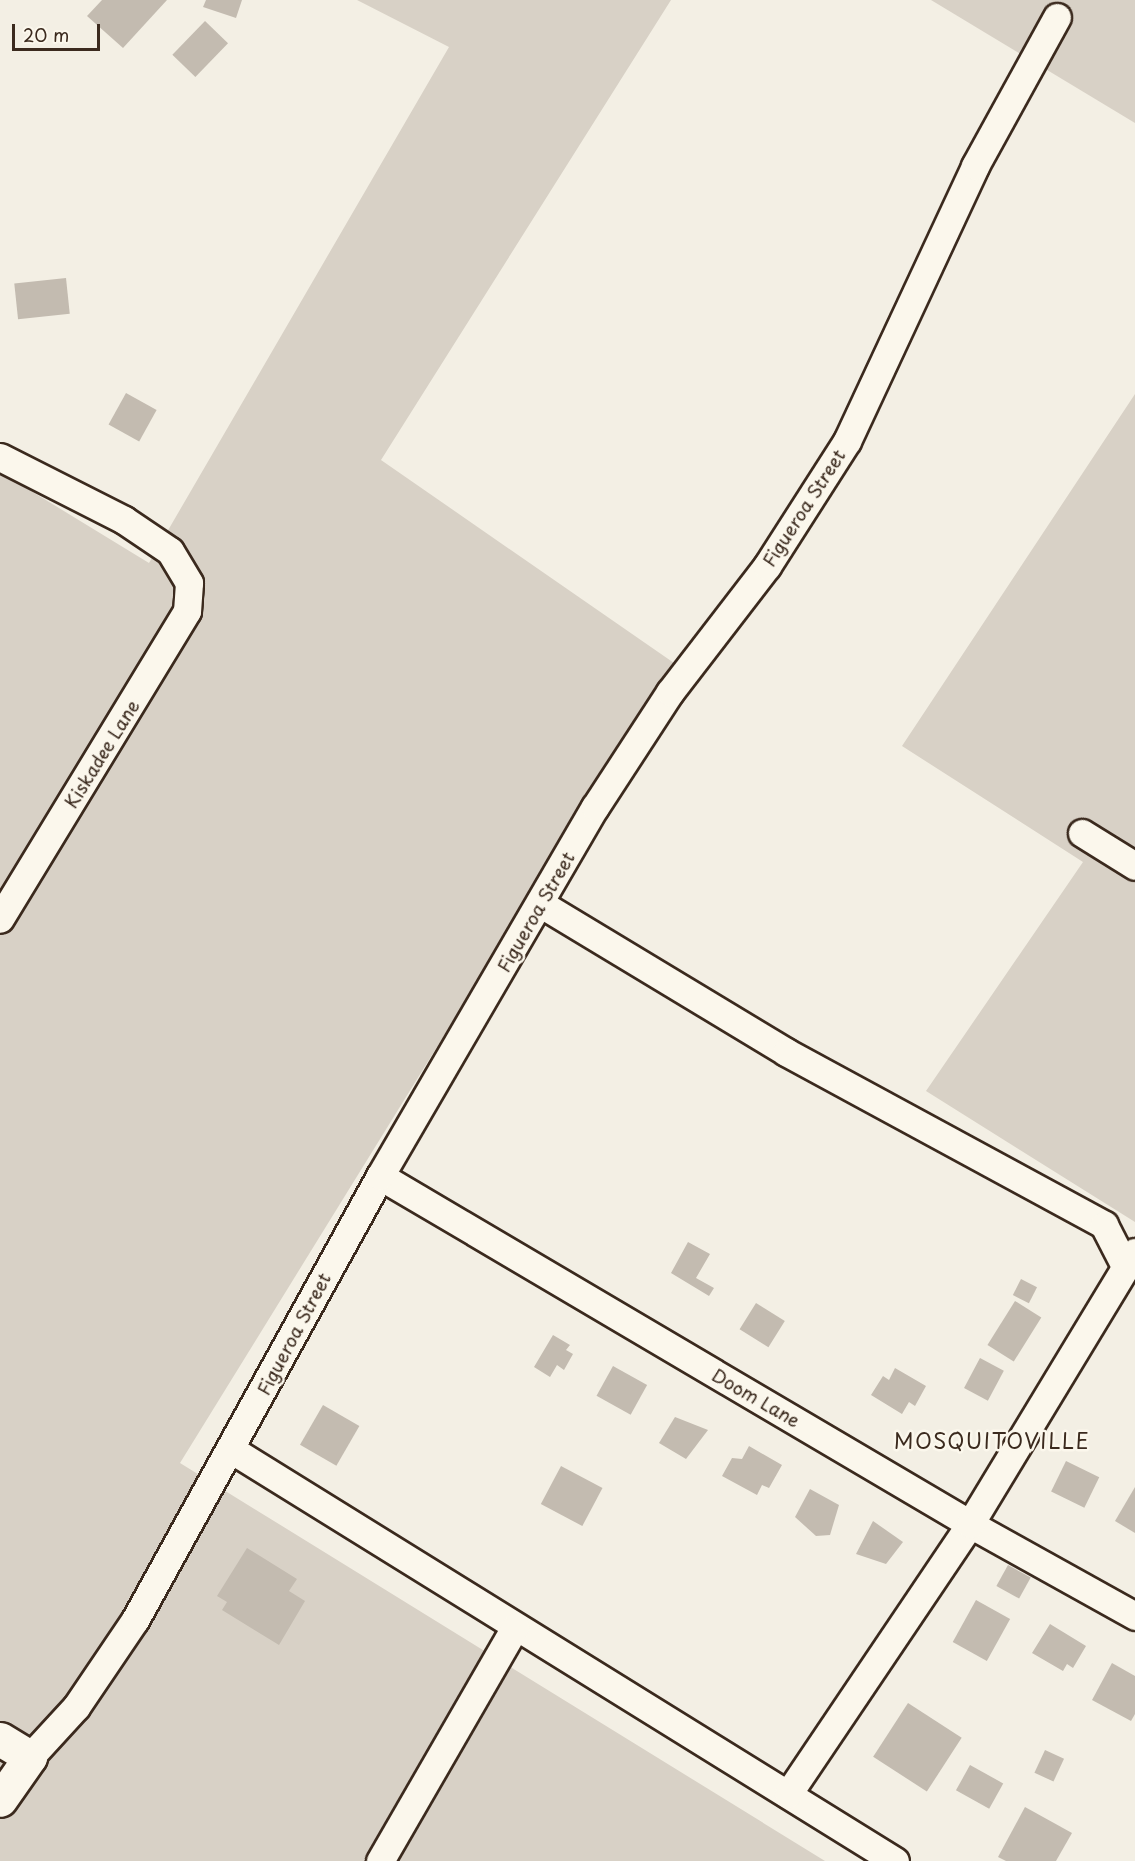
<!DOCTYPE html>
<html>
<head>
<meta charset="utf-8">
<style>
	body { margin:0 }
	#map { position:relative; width:1135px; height:1861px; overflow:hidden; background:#f3efe4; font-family:"Playpen Sans",sans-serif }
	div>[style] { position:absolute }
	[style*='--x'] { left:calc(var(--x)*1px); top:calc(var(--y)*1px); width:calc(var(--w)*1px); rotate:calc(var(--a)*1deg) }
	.green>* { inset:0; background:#d8d1c6 }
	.building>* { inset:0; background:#c3bbb0; transform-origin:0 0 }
	.roads { filter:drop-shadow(2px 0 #3b2a1e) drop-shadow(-2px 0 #3b2a1e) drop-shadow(0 2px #3b2a1e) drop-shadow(0 -2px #3b2a1e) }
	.minor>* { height:27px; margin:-13.5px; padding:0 13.5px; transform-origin:13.5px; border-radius:13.5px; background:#fbf7ec }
	.tertiary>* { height:33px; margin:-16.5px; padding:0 16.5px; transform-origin:16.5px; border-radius:16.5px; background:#fbf7ec }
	span { translate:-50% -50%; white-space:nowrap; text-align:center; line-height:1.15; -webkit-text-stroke:5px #fbf7ec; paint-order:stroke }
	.street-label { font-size:18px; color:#3b2a1e }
	.quarter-label { font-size:21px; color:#3b2a1e; letter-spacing:1.5px }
	.scale { position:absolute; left:12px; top:24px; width:88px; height:27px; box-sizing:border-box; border:3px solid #3b2a1e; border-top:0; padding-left:8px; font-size:18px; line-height:21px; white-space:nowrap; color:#3b2a1e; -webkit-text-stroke:4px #fbf7ec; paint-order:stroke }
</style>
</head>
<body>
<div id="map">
	<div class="green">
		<i style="clip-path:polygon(357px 0,671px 0,381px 460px,674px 663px,180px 1463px,825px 1861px,0 1861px,0 472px,149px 563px,449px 47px)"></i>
		<i style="clip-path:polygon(931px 0,1135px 0,1135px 123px)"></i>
		<i style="clip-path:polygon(1135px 394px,1135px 1222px,926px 1091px,1083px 862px,902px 746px)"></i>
	</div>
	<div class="building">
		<i style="clip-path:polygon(102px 0,167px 0,123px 48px,87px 16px)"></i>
		<i style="clip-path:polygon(206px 0,242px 0,236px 18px,203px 7px)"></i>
		<i style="left:205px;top:21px;width:32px;height:47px;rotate:44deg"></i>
		<i style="left:66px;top:278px;width:36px;height:52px;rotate:84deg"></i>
		<i style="left:126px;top:393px;width:35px;height:36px;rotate:29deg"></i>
		<i style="clip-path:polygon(688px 1242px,710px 1254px,696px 1278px,714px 1288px,709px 1296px,671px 1273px)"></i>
		<i style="left:1021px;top:1279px;width:18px;height:18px;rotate:27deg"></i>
		<i style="left:1015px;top:1301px;width:31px;height:52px;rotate:32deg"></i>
		<i style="left:756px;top:1303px;width:34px;height:31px;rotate:32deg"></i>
		<i style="clip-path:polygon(553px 1335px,570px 1345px,566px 1350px,573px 1354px,564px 1370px,557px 1365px,550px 1377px,534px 1367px)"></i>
		<i style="left:980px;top:1358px;width:27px;height:34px;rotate:28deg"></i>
		<i style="left:613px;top:1366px;width:39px;height:34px;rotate:29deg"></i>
		<i style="clip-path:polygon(895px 1368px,926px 1386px,915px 1406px,909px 1402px,902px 1414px,871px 1395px,883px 1376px,889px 1380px)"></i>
		<i style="left:323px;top:1405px;width:42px;height:46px;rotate:30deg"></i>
		<i style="clip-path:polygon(675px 1417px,708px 1430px,686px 1459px,659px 1443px)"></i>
		<i style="clip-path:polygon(749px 1446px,782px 1465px,769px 1488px,762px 1485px,757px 1495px,722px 1476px,732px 1458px,742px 1459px)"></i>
		<i style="left:1066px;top:1461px;width:37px;height:34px;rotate:26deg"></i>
		<i style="left:561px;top:1466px;width:47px;height:43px;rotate:28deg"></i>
		<i style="clip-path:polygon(1135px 1487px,1135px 1533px,1115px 1521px)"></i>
		<i style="clip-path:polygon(810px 1489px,839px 1505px,830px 1535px,816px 1536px,795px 1517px)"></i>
		<i style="clip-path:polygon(873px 1521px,903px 1542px,886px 1564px,856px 1554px)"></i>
		<i style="clip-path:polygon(247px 1548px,297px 1579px,289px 1591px,305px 1601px,279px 1645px,222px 1610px,227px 1602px,217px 1596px)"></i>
		<i style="left:1008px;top:1565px;width:26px;height:24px;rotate:29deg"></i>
		<i style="left:976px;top:1600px;width:39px;height:48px;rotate:29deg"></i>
		<i style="clip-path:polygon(1050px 1624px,1086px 1646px,1073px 1668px,1067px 1664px,1063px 1671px,1032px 1653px)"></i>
		<i style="clip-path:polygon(1112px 1663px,1135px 1676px,1135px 1714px,1131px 1721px,1092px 1700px)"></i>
		<i style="left:908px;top:1703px;width:64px;height:64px;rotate:33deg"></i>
		<i style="left:1045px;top:1750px;width:21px;height:25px;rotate:25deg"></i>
		<i style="left:970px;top:1765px;width:38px;height:29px;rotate:29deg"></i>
		<i style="clip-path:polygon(1025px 1807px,1072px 1833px,1056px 1861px,1006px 1861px,998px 1857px)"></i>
	</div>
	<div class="roads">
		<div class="minor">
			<i style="--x:0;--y:457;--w:139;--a:26.9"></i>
			<i style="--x:124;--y:520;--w:55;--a:34"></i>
			<i style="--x:170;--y:551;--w:37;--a:59"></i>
			<i style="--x:189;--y:583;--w:28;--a:94"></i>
			<i style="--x:187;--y:611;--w:360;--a:121.3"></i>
			<i style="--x:1082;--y:833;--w:62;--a:31.9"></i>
			<i style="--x:541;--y:904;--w:286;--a:31.1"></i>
			<i style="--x:786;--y:1052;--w:362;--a:28.5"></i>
			<i style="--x:1104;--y:1225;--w:46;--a:62.9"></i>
			<i style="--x:380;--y:1176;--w:685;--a:30.53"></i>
			<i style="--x:970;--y:1524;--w:189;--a:29.1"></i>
			<i style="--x:232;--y:1450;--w:780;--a:31.8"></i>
			<i style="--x:30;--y:1757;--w:68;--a:-47.4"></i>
			<i style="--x:76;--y:1707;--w:105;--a:-55.9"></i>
			<i style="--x:135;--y:1620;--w:507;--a:-61.11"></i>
			<i style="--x:380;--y:1176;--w:427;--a:-59.8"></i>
			<i style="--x:595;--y:807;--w:137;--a:-56.9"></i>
			<i style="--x:670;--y:692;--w:159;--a:-52.4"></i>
			<i style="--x:767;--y:566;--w:148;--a:-57.4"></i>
			<i style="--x:847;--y:441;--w:303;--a:-65"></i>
			<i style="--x:975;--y:166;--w:170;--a:-61.2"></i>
			<i style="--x:788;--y:1794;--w:326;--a:-56"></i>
			<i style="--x:970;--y:1524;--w:318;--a:-58.8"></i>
			<i style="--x:380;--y:1861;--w:270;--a:-60"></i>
		</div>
		<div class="tertiary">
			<i style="--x:0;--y:1739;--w:35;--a:31"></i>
			<i style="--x:30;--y:1757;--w:52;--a:124.9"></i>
		</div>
	</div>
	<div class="street-label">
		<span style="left:804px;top:508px;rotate:-57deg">Figueroa Street</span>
		<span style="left:102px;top:754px;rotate:-58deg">Kiskadee Lane</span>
		<span style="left:536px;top:912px;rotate:-60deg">Figueroa Street</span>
		<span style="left:294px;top:1334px;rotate:-62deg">Figueroa Street</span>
		<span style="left:756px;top:1398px;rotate:30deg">Doom Lane</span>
	</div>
	<div class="quarter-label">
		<span style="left:992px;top:1440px">MOSQUITOVILLE</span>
	</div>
	<div class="scale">20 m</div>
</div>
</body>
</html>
